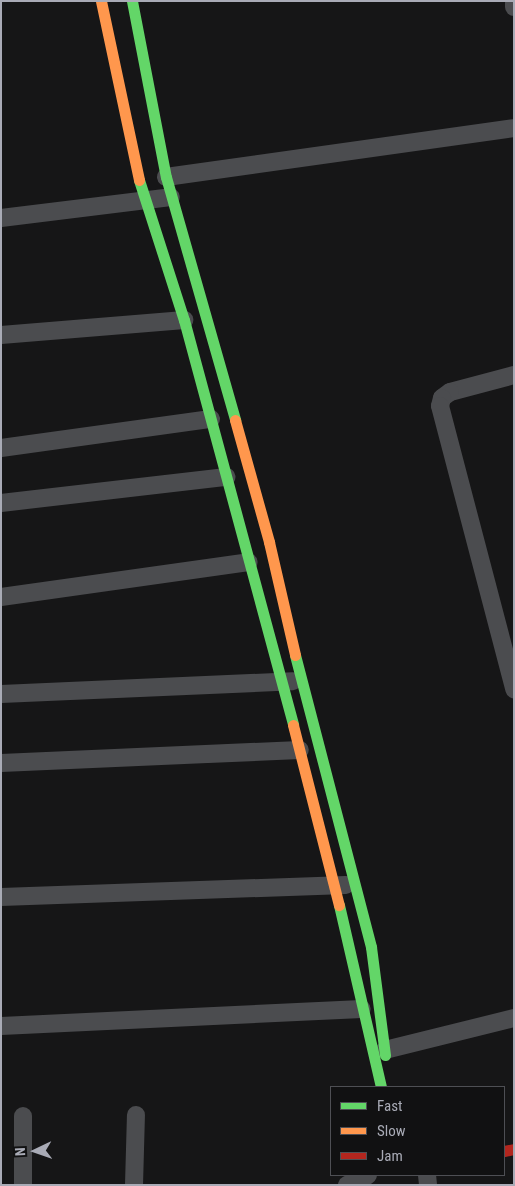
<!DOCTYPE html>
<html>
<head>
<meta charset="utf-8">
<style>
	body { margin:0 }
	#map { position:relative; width:515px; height:1186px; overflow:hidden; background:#161617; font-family:"Roboto Condensed",sans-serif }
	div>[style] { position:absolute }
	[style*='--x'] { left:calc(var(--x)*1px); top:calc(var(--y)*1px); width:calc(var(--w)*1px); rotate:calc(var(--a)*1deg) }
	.street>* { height:18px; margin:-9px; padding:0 9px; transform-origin:9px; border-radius:9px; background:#4b4c4f }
	.fast>* { height:11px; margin:-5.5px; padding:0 5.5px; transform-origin:5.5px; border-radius:5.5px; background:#63d668 }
	.slow>* { height:11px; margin:-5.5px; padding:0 5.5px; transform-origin:5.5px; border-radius:5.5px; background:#ff974d }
	.jam>* { height:11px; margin:-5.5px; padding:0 5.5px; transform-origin:5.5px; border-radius:5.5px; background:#b3261e }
	span { translate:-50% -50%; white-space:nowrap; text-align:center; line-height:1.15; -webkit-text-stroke:5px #111112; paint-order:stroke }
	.frame { position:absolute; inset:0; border:2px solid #a9abb6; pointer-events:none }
	.legend { position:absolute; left:330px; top:1086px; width:175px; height:90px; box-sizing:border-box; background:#111112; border:1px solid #4e4f54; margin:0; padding:6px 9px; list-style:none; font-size:15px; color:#a9abb6 }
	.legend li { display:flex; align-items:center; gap:10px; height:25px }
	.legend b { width:25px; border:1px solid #4e4f54 }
	.north { position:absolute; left:10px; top:1126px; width:50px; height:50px; -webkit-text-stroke:4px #111112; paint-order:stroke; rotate:267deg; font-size:14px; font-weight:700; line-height:20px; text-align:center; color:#a9abb6 }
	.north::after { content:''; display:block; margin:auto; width:18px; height:22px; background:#a9abb6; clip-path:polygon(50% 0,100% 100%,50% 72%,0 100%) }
</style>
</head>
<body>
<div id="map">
	<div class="street">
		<i style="--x:514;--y:3;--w:4;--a:90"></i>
		<i style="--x:166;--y:177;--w:351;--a:-8"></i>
		<i style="--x:1;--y:218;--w:171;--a:-7"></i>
		<i style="--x:1;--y:335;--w:184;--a:-4.7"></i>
		<i style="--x:514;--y:375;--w:66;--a:165.1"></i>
		<i style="--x:450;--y:392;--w:10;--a:143"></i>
		<i style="--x:442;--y:398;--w:8;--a:104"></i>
		<i style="--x:440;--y:406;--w:293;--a:75.3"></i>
		<i style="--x:1;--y:448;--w:212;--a:-7.9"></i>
		<i style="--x:1;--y:503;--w:227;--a:-6.6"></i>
		<i style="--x:1;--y:597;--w:250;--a:-8"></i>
		<i style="--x:1;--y:694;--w:292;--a:-2.5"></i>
		<i style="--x:1;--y:763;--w:299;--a:-2.5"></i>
		<i style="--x:1;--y:897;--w:345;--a:-2"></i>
		<i style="--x:1;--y:1026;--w:361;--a:-2.7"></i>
		<i style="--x:385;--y:1050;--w:133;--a:-13.9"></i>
		<i style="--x:427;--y:1175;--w:10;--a:84"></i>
		<i style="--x:23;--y:1185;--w:69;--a:-90"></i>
		<i style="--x:134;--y:1185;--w:70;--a:-88.4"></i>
		<i style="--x:347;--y:1185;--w:23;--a:-25"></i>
	</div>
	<div class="fast">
		<i style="--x:132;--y:1;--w:179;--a:79.1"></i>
		<i style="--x:166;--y:177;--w:253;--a:74.1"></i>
		<i style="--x:139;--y:180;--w:147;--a:72.2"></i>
		<i style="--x:184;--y:320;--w:419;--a:74.9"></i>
		<i style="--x:295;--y:655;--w:302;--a:75.4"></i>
		<i style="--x:371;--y:947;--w:109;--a:82.6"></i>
		<i style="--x:339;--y:905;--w:187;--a:77"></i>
	</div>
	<div class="slow">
		<i style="--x:101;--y:1;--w:183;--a:78"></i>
		<i style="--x:235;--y:420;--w:127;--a:74.4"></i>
		<i style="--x:269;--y:542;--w:116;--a:77"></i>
		<i style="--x:293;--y:725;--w:186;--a:75.7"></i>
	</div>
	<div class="jam">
		<i style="--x:504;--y:1151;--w:10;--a:-11"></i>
	</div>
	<div class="frame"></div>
	<ul class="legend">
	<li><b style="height:6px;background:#63d668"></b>Fast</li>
	<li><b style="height:6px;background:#ff974d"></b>Slow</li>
	<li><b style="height:6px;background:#b3261e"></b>Jam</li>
	</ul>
	<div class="north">N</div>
</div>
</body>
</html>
